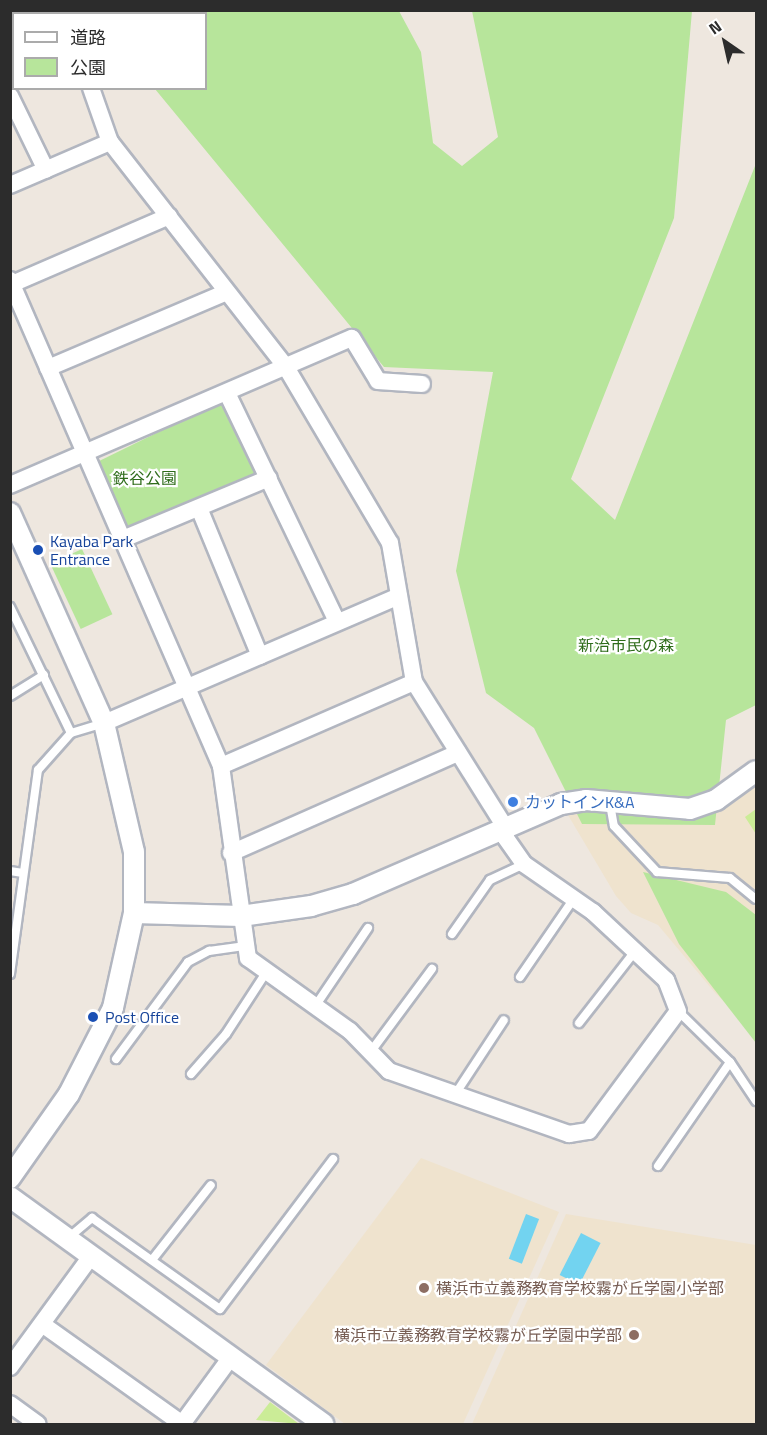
<!DOCTYPE html>
<html>
<head>
<meta charset="utf-8">
<style>
	body { margin:0 }
	#map { position:relative; width:767px; height:1435px; overflow:hidden; background:#eee7df; font-family:"Titillium Web","Noto Sans JP",sans-serif }
	div>[style] { position:absolute }
	[style*='--x'] { left:calc(var(--x)*1px); top:calc(var(--y)*1px); width:calc(var(--w)*1px); rotate:calc(var(--a)*1deg) }
	.education>* { inset:0; background:#efe3ce }
	.green>* { inset:0; background:#b7e59b; transform-origin:0 0 }
	.pitch>* { inset:0; background:#cbec97 }
	.water>* { inset:0; background:#72d3f0; transform-origin:0 0 }
	.roads { filter:drop-shadow(2px 0 #b2b6c0) drop-shadow(-2px 0 #b2b6c0) drop-shadow(0 2px #b2b6c0) drop-shadow(0 -2px #b2b6c0) }
	.service>* { height:8px; margin:-4px; padding:0 4px; transform-origin:4px; border-radius:4px; background:#fff }
	.minor>* { height:16px; margin:-8px; padding:0 8px; transform-origin:8px; border-radius:8px; background:#fff }
	.tertiary>* { height:20px; margin:-10px; padding:0 10px; transform-origin:10px; border-radius:10px; background:#fff }
	.dots>* { width:16px; height:16px; translate:-50% -50%; box-sizing:border-box; border:3px solid #fff; border-radius:50% }
	span { translate:-50% -50%; white-space:nowrap; text-align:center; line-height:1.15; -webkit-text-stroke:4.5px #fff; paint-order:stroke }
	.park-label { font-size:16px; color:#2e6c1a }
	.transit-label { font-size:16px; color:#164399 }
	.left { translate:0 -50%; text-align:left }
	.shop-label { font-size:16px; color:#366cbe }
	.education-label { font-size:16px; color:#785e54 }
	.right { translate:-100% -50%; text-align:right }
	.frame { position:absolute; inset:0; border:12px solid #2c2c2c; pointer-events:none }
	.legend { position:absolute; left:12px; top:12px; width:195px; height:78px; box-sizing:border-box; background:#fff; border:2px solid #ababab; margin:0; padding:8px 10px; list-style:none; font-size:18px; color:#2c2c2c }
	.legend li { display:flex; align-items:center; gap:12px; height:30px }
	.legend b { width:30px; border:2px solid #ababab }
	.north { position:absolute; left:695px; top:12px; width:60px; height:60px; -webkit-text-stroke:4px #fff; paint-order:stroke; rotate:326deg; font-size:16px; font-weight:700; line-height:24px; text-align:center; color:#2c2c2c }
	.north::after { content:''; display:block; margin:auto; width:21px; height:27px; background:#2c2c2c; clip-path:polygon(50% 0,100% 100%,50% 72%,0 100%) }
</style>
</head>
<body>
<div id="map">
	<div class="education">
		<i style="clip-path:polygon(756px 777px,756px 1030px,716px 994px,658px 925px,631px 913px,616px 896px,565px 810px,647px 812px)"></i>
		<i style="clip-path:polygon(421px 1158px,559px 1212px,463px 1424px,345px 1424px,266px 1365px)"></i>
		<i style="clip-path:polygon(566px 1214px,756px 1245px,756px 1424px,472px 1424px)"></i>
	</div>
	<div class="green">
		<i style="clip-path:polygon(140px 11px,399px 11px,421px 52px,433px 143px,462px 166px,498px 137px,472px 11px,692px 11px,674px 218px,571px 479px,615px 520px,755px 166px,756px 119px,756px 705px,726px 720px,715px 825px,582px 824px,534px 728px,486px 693px,456px 571px,493px 372px,384px 367px,155px 89px,206px 88px,206px 14px)"></i>
		<i style="left:224px;top:400px;width:80px;height:144px;rotate:64deg"></i>
		<i style="left:82px;top:549px;width:72px;height:35px;rotate:65deg"></i>
		<i style="clip-path:polygon(643px 872px,726px 892px,756px 915px,756px 1043px,679px 944px)"></i>
	</div>
	<div class="pitch">
		<i style="clip-path:polygon(756px 809px,756px 834px,745px 817px)"></i>
		<i style="clip-path:polygon(270px 1402px,299px 1424px,256px 1420px)"></i>
	</div>
	<div class="water">
		<i style="left:526px;top:1214px;width:14px;height:48px;rotate:21deg"></i>
		<i style="left:581px;top:1233px;width:22px;height:47px;rotate:27deg"></i>
	</div>
	<div class="roads">
		<div class="service">
			<i style="--x:10;--y:607;--w:140;--a:64.2"></i>
			<i style="--x:10;--y:696;--w:40;--a:-32"></i>
			<i style="--x:610;--y:804;--w:22;--a:80"></i>
			<i style="--x:614;--y:826;--w:63;--a:46.9"></i>
			<i style="--x:657;--y:872;--w:73;--a:4.7"></i>
			<i style="--x:730;--y:878;--w:33;--a:39"></i>
			<i style="--x:10;--y:871;--w:13;--a:9"></i>
			<i style="--x:452;--y:934;--w:66;--a:-54.9"></i>
			<i style="--x:490;--y:880;--w:38;--a:-25"></i>
			<i style="--x:10;--y:974;--w:206;--a:-82.2"></i>
			<i style="--x:38;--y:770;--w:50;--a:-48.3"></i>
			<i style="--x:71;--y:733;--w:34;--a:-17"></i>
			<i style="--x:520;--y:977;--w:93;--a:-55.5"></i>
			<i style="--x:316;--y:1005;--w:93;--a:-56"></i>
			<i style="--x:579;--y:1023;--w:93;--a:-52"></i>
			<i style="--x:369;--y:1054;--w:106;--a:-53.5"></i>
			<i style="--x:116;--y:1059;--w:121;--a:-53.4"></i>
			<i style="--x:188;--y:962;--w:24;--a:-28"></i>
			<i style="--x:209;--y:951;--w:37;--a:-8"></i>
			<i style="--x:730;--y:1062;--w:47;--a:56.3"></i>
			<i style="--x:191;--y:1074;--w:53;--a:-48.8"></i>
			<i style="--x:226;--y:1034;--w:75;--a:-56.9"></i>
			<i style="--x:456;--y:1093;--w:87;--a:-56.7"></i>
			<i style="--x:658;--y:1166;--w:126;--a:-55.3"></i>
			<i style="--x:730;--y:1062;--w:73;--a:-135.6"></i>
			<i style="--x:67;--y:1239;--w:33;--a:-40"></i>
			<i style="--x:92;--y:1218;--w:157;--a:35.4"></i>
			<i style="--x:220;--y:1309;--w:188;--a:-53"></i>
			<i style="--x:152;--y:1260;--w:95;--a:-51.8"></i>
		</div>
		<div class="minor">
			<i style="--x:63;--y:10;--w:4;--a:76"></i>
			<i style="--x:10;--y:96;--w:82;--a:64.1"></i>
			<i style="--x:10;--y:185;--w:109;--a:-23.3"></i>
			<i style="--x:10;--y:280;--w:530;--a:66.53"></i>
			<i style="--x:221;--y:766;--w:194;--a:82"></i>
			<i style="--x:248;--y:958;--w:125;--a:35.6"></i>
			<i style="--x:350;--y:1031;--w:56;--a:45.7"></i>
			<i style="--x:389;--y:1071;--w:191;--a:19.3"></i>
			<i style="--x:569;--y:1134;--w:20;--a:-9"></i>
			<i style="--x:589;--y:1131;--w:149;--a:-53.4"></i>
			<i style="--x:678;--y:1011;--w:33;--a:-111"></i>
			<i style="--x:666;--y:980;--w:100;--a:-137"></i>
			<i style="--x:593;--y:912;--w:84;--a:-145.2"></i>
			<i style="--x:524;--y:864;--w:32;--a:-125"></i>
			<i style="--x:506;--y:838;--w:11;--a:-95"></i>
			<i style="--x:505;--y:827;--w:171;--a:-122.1"></i>
			<i style="--x:414;--y:682;--w:141;--a:-99.8"></i>
			<i style="--x:390;--y:543;--w:204;--a:-120.6"></i>
			<i style="--x:286;--y:367;--w:286;--a:-128"></i>
			<i style="--x:110;--y:142;--w:57;--a:-109.4"></i>
			<i style="--x:12;--y:284;--w:171;--a:-23.4"></i>
			<i style="--x:48;--y:368;--w:194;--a:-23"></i>
			<i style="--x:227;--y:393;--w:254;--a:64.3"></i>
			<i style="--x:10;--y:485;--w:372;--a:-23.3"></i>
			<i style="--x:352;--y:338;--w:50;--a:58.8"></i>
			<i style="--x:378;--y:381;--w:44;--a:3.9"></i>
			<i style="--x:199;--y:508;--w:160;--a:67.6"></i>
			<i style="--x:123;--y:539;--w:158;--a:-22.7"></i>
			<i style="--x:104;--y:723;--w:321;--a:-23.3"></i>
			<i style="--x:221;--y:766;--w:210;--a:-23.5"></i>
			<i style="--x:231;--y:853;--w:248;--a:-23.8"></i>
			<i style="--x:42;--y:1324;--w:172;--a:35.5"></i>
			<i style="--x:10;--y:1367;--w:139;--a:-53.8"></i>
			<i style="--x:10;--y:1404;--w:34;--a:36"></i>
			<i style="--x:182;--y:1424;--w:83;--a:-53.8"></i>
		</div>
		<div class="tertiary">
			<i style="--x:10;--y:513;--w:230;--a:65.9"></i>
			<i style="--x:104;--y:723;--w:132;--a:76.9"></i>
			<i style="--x:134;--y:852;--w:61;--a:90"></i>
			<i style="--x:134;--y:913;--w:97;--a:102.5"></i>
			<i style="--x:113;--y:1008;--w:97;--a:117.1"></i>
			<i style="--x:69;--y:1094;--w:103;--a:125.1"></i>
			<i style="--x:134;--y:913;--w:107;--a:1.6"></i>
			<i style="--x:241;--y:916;--w:71;--a:-8.1"></i>
			<i style="--x:311;--y:906;--w:44;--a:-15.9"></i>
			<i style="--x:353;--y:894;--w:227;--a:-23.4"></i>
			<i style="--x:561;--y:804;--w:25;--a:-9"></i>
			<i style="--x:586;--y:800;--w:104;--a:4.9"></i>
			<i style="--x:690;--y:809;--w:28;--a:-19"></i>
			<i style="--x:716;--y:800;--w:49;--a:-35.9"></i>
			<i style="--x:10;--y:1197;--w:387;--a:35.9"></i>
		</div>
	</div>
	<div class="dots">
		<i style="left:38px;top:550px;background:#1a4fb4"></i>
		<i style="left:513px;top:802px;background:#3f7fe0"></i>
		<i style="left:93px;top:1017px;background:#1a4fb4"></i>
		<i style="left:424px;top:1288px;background:#8d6e63"></i>
		<i style="left:634px;top:1335px;background:#8d6e63"></i>
	</div>
	<div class="park-label">
		<span style="left:145px;top:478px">鉄谷公園</span>
		<span style="left:626px;top:645px">新治市民の森</span>
	</div>
	<div class="transit-label">
		<span class="left" style="left:50px;top:550px">Kayaba Park<br>Entrance</span>
		<span class="left" style="left:105px;top:1017px">Post Office</span>
	</div>
	<div class="shop-label">
		<span class="left" style="left:525px;top:802px">カットインK&amp;A</span>
	</div>
	<div class="education-label">
		<span class="left" style="left:436px;top:1288px">横浜市立義務教育学校霧が丘学園小学部</span>
		<span class="right" style="left:622px;top:1335px">横浜市立義務教育学校霧が丘学園中学部</span>
	</div>
	<div class="frame"></div>
	<ul class="legend">
	<li><b style="height:8px;background:#fff"></b>道路</li>
	<li><b style="height:16px;background:#b7e59b"></b>公園</li>
	</ul>
	<div class="north">N</div>
</div>
</body>
</html>
